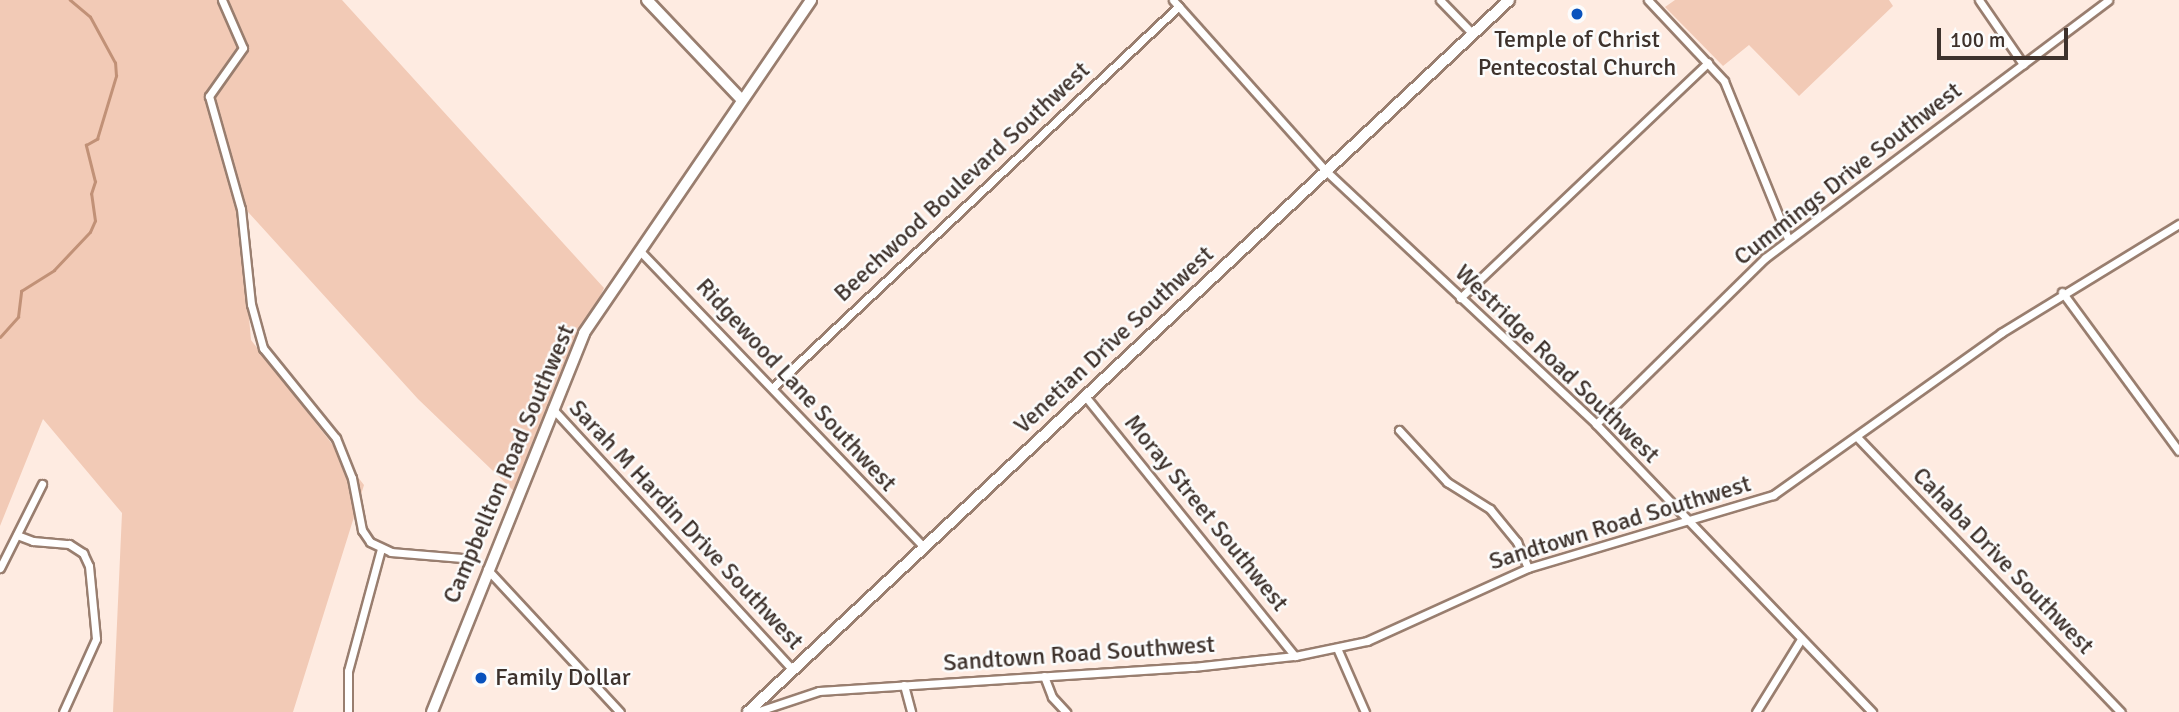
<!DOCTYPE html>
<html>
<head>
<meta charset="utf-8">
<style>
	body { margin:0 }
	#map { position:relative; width:2179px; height:712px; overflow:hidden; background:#feebe1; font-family:Signika,sans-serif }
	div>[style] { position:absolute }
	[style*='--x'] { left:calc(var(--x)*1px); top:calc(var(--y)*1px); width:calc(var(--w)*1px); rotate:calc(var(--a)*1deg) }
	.green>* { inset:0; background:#f2cab6 }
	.stream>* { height:2.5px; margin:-1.25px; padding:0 1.25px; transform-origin:1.25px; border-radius:1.25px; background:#c19177 }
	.roads { filter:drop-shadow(2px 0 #997e6f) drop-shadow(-2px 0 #997e6f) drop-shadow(0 2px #997e6f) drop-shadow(0 -2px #997e6f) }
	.street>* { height:7px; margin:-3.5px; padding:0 3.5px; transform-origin:3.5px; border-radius:3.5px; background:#fff }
	.secondary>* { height:10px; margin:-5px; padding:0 5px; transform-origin:5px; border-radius:5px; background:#fff }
	.dots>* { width:19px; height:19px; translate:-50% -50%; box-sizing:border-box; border:4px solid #fcfcfc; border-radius:50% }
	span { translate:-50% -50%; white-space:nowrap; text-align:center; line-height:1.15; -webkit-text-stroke:5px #fcfcfc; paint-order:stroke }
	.poi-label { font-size:24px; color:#3e322c }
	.left { translate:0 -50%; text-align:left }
	.street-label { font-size:24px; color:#3e322c }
	.scale { position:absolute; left:1937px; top:28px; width:131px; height:32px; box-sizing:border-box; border:4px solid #3e322c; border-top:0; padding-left:9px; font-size:21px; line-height:24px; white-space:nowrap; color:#3e322c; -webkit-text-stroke:5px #fcfcfc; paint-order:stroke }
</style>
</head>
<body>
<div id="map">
	<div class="green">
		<i style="clip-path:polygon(0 0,342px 0,604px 288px,551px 401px,518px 495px,418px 399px,239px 202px,251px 340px,364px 485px,293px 712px,113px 712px,122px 513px,43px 419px,0 526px)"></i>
		<i style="clip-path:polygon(1675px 0,1889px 0,1893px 6px,1799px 96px,1749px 45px,1723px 66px,1665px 7px)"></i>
	</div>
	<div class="stream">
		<i style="--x:0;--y:337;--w:27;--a:-48"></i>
		<i style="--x:18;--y:317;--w:26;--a:-83"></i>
		<i style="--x:21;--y:291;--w:39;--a:-32"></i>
		<i style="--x:54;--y:270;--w:52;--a:-46.5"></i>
		<i style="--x:90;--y:232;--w:12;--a:-66"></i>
		<i style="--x:95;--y:221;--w:27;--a:-98"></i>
		<i style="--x:91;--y:194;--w:13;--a:-72"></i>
		<i style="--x:95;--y:182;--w:38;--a:-104"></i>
		<i style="--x:86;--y:145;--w:13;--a:-29"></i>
		<i style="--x:97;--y:139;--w:66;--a:-73.2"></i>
		<i style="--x:116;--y:76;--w:13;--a:-94"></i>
		<i style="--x:115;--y:63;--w:52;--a:-118.5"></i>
		<i style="--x:90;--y:17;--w:26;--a:-140"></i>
	</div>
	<div class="roads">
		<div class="street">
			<i style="--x:222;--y:0;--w:52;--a:66.4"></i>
			<i style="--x:243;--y:48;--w:59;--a:125.3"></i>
			<i style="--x:209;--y:96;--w:117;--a:74.2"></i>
			<i style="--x:241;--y:209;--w:96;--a:84"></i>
			<i style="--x:251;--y:304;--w:46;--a:74.7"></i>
			<i style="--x:263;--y:348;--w:116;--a:51"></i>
			<i style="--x:336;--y:438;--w:43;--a:68.2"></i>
			<i style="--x:352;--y:478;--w:53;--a:79.1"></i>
			<i style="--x:362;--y:530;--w:14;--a:56"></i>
			<i style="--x:370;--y:542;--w:23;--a:25"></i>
			<i style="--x:391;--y:552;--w:71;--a:4.8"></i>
			<i style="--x:1173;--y:0;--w:229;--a:48.2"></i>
			<i style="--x:1326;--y:171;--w:370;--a:43.1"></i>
			<i style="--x:1596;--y:424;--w:399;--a:46.2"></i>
			<i style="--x:1440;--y:0;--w:47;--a:45.9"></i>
			<i style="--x:1648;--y:0;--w:111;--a:46.8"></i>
			<i style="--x:1724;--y:81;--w:170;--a:67.9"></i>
			<i style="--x:1979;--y:0;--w:78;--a:55.5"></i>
			<i style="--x:639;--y:250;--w:412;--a:46.2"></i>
			<i style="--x:2062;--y:292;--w:197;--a:53.7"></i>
			<i style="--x:1460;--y:298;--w:342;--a:-43.5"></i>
			<i style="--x:772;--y:388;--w:558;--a:-43.19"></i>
			<i style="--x:1085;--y:396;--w:334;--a:51.1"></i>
			<i style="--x:552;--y:408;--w:356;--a:47.4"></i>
			<i style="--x:1596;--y:424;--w:237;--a:-44.5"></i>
			<i style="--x:1765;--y:258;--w:429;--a:-36.9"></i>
			<i style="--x:1399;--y:430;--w:71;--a:47.3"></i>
			<i style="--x:1447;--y:482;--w:51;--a:32.1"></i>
			<i style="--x:1490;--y:509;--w:43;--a:50.7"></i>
			<i style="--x:1517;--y:542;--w:28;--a:67"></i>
			<i style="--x:1857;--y:437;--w:381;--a:46.2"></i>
			<i style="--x:17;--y:535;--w:17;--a:21"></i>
			<i style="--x:33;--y:541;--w:36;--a:5"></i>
			<i style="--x:69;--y:544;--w:17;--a:33"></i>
			<i style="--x:83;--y:553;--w:14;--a:65"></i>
			<i style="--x:89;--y:566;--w:73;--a:84.5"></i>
			<i style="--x:96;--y:639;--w:80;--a:114.3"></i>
			<i style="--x:0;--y:568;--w:94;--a:-63.4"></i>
			<i style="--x:487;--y:569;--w:195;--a:47.1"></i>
			<i style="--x:1337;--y:648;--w:70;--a:66.4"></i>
			<i style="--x:1044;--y:676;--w:22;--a:69"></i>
			<i style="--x:1052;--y:697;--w:21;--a:47"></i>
			<i style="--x:904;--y:685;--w:28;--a:75"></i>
			<i style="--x:348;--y:712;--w:41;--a:-90"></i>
			<i style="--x:348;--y:671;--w:126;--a:-74.9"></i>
			<i style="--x:756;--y:712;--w:66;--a:-18.4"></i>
			<i style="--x:819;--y:691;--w:375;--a:-3.7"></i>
			<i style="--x:1193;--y:667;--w:103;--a:-6.2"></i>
			<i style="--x:1295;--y:656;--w:74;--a:-11.8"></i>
			<i style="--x:1367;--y:641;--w:177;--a:-24.4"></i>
			<i style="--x:1528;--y:568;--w:256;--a:-16.6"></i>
			<i style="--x:1773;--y:495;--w:280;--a:-35.4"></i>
			<i style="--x:2001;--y:333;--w:209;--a:-31.5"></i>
			<i style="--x:1756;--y:712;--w:86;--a:-58.3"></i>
		</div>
		<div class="secondary">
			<i style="--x:647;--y:0;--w:138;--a:46.5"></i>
			<i style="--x:432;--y:712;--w:408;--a:-68.1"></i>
			<i style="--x:584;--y:333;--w:403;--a:-55.7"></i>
			<i style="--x:748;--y:712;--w:1042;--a:-43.09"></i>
		</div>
	</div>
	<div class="dots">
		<i style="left:1577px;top:14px;background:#0952bd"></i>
		<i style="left:481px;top:678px;background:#0952bd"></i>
	</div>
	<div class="poi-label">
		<span style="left:1577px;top:54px">Temple of Christ<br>Pentecostal Church</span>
		<span class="left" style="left:495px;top:678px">Family Dollar</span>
	</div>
	<div class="street-label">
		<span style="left:1848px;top:174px;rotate:-38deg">Cummings Drive Southwest</span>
		<span style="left:962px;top:182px;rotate:-43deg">Beechwood Boulevard Southwest</span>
		<span style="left:1114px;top:340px;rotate:-43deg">Venetian Drive Southwest</span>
		<span style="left:1557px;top:364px;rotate:44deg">Westridge Road Southwest</span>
		<span style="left:796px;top:385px;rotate:47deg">Ridgewood Lane Southwest</span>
		<span style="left:509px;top:464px;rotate:-67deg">Campbellton Road Southwest</span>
		<span style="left:1206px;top:513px;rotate:51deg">Moray Street Southwest</span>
		<span style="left:1620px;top:523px;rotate:-17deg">Sandtown Road Southwest</span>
		<span style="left:686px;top:525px;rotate:47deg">Sarah M Hardin Drive Southwest</span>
		<span style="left:2003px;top:561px;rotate:46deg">Cahaba Drive Southwest</span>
		<span style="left:1079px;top:654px;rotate:-4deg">Sandtown Road Southwest</span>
	</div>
	<div class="scale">100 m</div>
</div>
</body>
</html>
